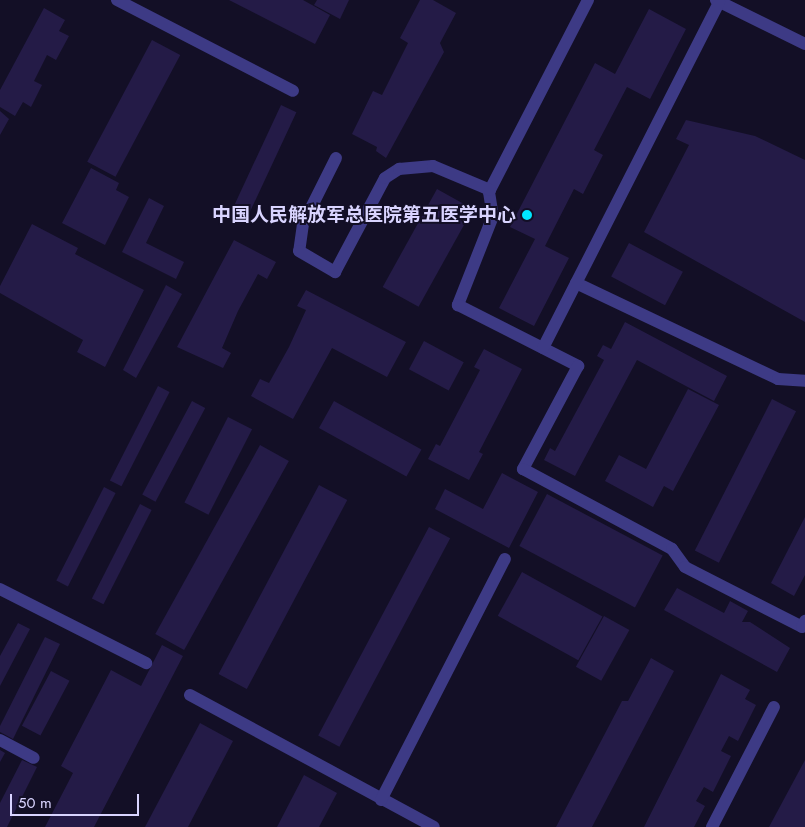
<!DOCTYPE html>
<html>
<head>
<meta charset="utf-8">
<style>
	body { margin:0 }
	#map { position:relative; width:805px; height:827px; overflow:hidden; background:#130f26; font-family:Jost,"Noto Sans SC",sans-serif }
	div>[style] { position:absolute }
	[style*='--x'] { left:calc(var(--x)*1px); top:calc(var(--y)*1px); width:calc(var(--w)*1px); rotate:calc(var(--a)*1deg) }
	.building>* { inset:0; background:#241b47; transform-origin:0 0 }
	.minor>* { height:12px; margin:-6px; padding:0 6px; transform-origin:6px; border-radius:6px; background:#3d3a85 }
	.dots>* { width:14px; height:14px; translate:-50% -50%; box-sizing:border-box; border:2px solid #130f26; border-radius:50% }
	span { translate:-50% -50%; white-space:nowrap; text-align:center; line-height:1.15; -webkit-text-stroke:4px #130f26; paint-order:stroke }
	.poi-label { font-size:19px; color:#d9d4ff; font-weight:700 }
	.right { translate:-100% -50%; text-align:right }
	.scale { position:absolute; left:10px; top:794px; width:129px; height:22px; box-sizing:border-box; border:2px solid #d9d4ff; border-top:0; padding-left:6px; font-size:15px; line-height:18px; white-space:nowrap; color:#d9d4ff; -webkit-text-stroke:4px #130f26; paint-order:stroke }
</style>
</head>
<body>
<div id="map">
	<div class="building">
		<i style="clip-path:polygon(229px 0,303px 0,330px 15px,315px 44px)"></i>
		<i style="clip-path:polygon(317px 0,349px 0,340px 19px,314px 5px)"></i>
		<i style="clip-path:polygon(420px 0,433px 0,456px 13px,440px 43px,444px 52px,386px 158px,376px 151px,377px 147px,352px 134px,373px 91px,382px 95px,408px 43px,400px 38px)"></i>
		<i style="clip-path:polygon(44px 8px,65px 20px,59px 31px,69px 36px,56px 60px,47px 55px,34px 81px,42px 85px,31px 107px,23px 102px,15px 116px,0 107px,0 90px)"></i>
		<i style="clip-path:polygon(649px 9px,686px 29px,650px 99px,627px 87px,594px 150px,603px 155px,583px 194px,574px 189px,545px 246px,569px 258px,534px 326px,499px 308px,535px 239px,510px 227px,595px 63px,615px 74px)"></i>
		<i style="left:152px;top:40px;width:32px;height:138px;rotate:28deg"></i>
		<i style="left:281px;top:105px;width:17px;height:116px;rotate:25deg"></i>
		<i style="clip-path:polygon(0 111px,9px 119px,0 135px)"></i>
		<i style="clip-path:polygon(686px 120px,755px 136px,805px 160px,805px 322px,644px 232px,689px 145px,676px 139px)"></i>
		<i style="clip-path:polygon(91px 168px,119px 183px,116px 190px,129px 197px,105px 245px,62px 223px)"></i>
		<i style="left:437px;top:189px;width:41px;height:112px;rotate:29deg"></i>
		<i style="clip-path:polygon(149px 198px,164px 206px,146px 243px,184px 262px,176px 279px,122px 252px)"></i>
		<i style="clip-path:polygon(32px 224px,78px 248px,75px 254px,144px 290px,105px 367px,77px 352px,83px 340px,0 293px,0 286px)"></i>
		<i style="clip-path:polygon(234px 240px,276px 262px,267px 279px,258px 274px,238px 311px,222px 348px,231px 353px,223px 368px,177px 347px)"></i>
		<i style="left:629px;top:243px;width:61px;height:38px;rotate:28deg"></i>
		<i style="clip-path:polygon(166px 285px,182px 294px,136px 378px,123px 370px)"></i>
		<i style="clip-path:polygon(306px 290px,406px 342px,387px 377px,332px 348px,293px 419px,251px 396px,260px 379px,269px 383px,289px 347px,306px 310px,297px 306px)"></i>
		<i style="clip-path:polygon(625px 322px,727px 376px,714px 401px,637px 360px,575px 476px,544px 460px,550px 448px,555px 451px,604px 360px,597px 356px,603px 345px,611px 349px)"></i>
		<i style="left:424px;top:341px;width:45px;height:32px;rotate:28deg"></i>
		<i style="clip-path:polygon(484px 349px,522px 369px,479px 452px,483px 454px,469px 480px,428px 459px,436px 444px,440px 446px,480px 370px,474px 367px)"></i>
		<i style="left:158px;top:386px;width:13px;height:106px;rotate:27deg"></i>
		<i style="clip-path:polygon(688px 389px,719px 405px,673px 491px,664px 486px,653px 507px,605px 481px,619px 455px,646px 469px)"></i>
		<i style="left:772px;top:399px;width:27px;height:170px;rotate:27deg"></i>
		<i style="left:192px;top:401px;width:15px;height:106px;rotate:28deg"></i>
		<i style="left:334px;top:401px;width:100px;height:31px;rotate:29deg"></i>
		<i style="left:228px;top:417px;width:27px;height:96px;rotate:27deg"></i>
		<i style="left:260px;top:445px;width:33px;height:216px;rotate:29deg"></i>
		<i style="clip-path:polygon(502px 473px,538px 492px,509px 548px,435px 509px,445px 489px,483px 509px)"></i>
		<i style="left:319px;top:485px;width:32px;height:214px;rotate:28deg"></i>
		<i style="left:104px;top:487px;width:13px;height:105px;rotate:27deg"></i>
		<i style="left:547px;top:494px;width:131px;height:59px;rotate:28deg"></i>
		<i style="left:140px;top:504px;width:13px;height:106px;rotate:27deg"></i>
		<i style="clip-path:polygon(805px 517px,805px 575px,794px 596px,771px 583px)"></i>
		<i style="left:429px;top:527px;width:24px;height:236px;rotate:28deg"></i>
		<i style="left:522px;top:572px;width:92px;height:50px;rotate:29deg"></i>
		<i style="clip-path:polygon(677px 588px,724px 613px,730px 601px,748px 611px,742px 622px,750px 622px,790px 648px,777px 672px,664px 610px)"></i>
		<i style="left:604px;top:616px;width:29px;height:58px;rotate:29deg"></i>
		<i style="clip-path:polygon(18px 623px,30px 629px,0 686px,0 656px)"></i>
		<i style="clip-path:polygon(45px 637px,60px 644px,13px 739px,0 732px,0 726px)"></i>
		<i style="clip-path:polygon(162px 645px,183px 656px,94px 827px,45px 827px,73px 773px,61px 766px,111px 670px,141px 686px)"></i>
		<i style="clip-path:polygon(651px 658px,674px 671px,592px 827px,556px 827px,622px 701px,628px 701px)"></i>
		<i style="left:51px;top:671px;width:21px;height:62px;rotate:28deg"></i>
		<i style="clip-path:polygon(721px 674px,750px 690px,745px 699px,756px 705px,738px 741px,729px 736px,721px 751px,731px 756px,713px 792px,704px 787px,696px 801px,705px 806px,694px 827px,644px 827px)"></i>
		<i style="clip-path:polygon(200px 723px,233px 741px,188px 827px,145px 827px)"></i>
		<i style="clip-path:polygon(0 750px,5px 753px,0 762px)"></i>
		<i style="clip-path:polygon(22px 760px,37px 767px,7px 827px,0 827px,0 803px)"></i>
		<i style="clip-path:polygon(805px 760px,805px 827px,769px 827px)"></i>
		<i style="clip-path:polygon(304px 775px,337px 793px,319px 827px,277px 827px)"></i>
	</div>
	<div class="minor">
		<i style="--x:117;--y:0;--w:198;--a:27.3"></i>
		<i style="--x:588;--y:0;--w:216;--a:117.3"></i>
		<i style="--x:489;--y:192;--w:24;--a:81"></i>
		<i style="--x:493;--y:216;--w:96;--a:111.5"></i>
		<i style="--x:458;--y:305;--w:135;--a:26.9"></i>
		<i style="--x:578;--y:366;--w:117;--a:118.1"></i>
		<i style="--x:523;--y:469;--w:169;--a:28.2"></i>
		<i style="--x:672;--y:549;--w:22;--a:54"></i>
		<i style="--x:685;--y:567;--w:131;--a:27.1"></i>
		<i style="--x:802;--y:627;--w:7;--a:-63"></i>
		<i style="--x:716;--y:0;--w:99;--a:26.3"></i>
		<i style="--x:336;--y:158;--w:74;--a:116.6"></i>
		<i style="--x:303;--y:224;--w:27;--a:98"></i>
		<i style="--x:299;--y:251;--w:42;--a:30.3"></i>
		<i style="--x:335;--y:272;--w:106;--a:-62"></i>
		<i style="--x:385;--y:178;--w:17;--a:-33"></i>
		<i style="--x:399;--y:169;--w:34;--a:-5"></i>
		<i style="--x:433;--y:166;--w:62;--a:22.8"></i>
		<i style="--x:576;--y:283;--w:224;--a:25.4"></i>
		<i style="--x:778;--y:379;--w:27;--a:4"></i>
		<i style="--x:543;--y:348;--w:388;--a:-63"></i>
		<i style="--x:0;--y:589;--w:164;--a:26.9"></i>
		<i style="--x:190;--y:695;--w:277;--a:28.4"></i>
		<i style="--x:0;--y:740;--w:38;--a:28"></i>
		<i style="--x:381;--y:800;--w:271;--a:-62.8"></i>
		<i style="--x:712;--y:827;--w:135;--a:-62.7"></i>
	</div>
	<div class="dots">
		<i style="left:527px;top:215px;background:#00e5ff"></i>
	</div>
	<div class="poi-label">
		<span class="right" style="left:516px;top:215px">中国人民解放军总医院第五医学中心</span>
	</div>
	<div class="scale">50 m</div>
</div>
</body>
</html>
